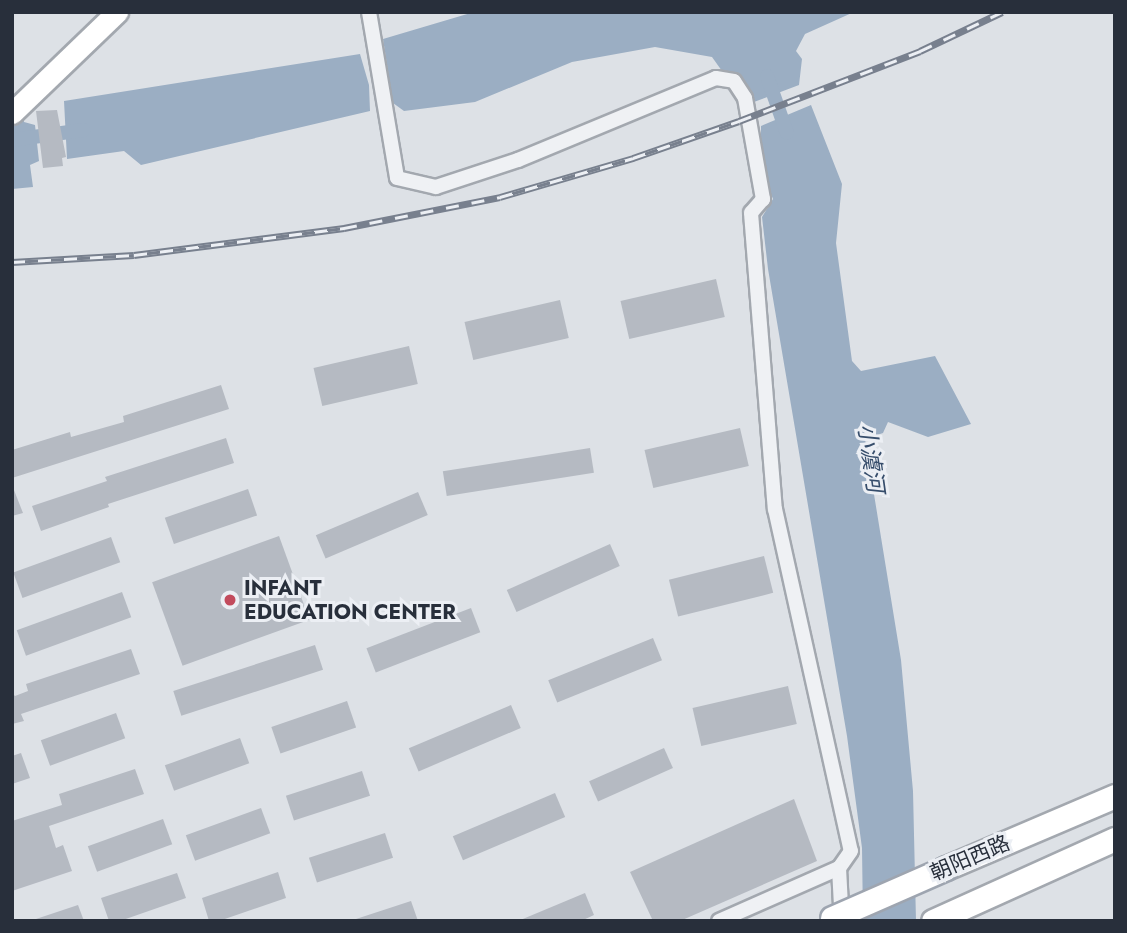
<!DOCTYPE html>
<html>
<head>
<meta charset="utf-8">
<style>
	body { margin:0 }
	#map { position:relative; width:1127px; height:933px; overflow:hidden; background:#dde1e6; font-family:Jost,"Noto Sans SC",sans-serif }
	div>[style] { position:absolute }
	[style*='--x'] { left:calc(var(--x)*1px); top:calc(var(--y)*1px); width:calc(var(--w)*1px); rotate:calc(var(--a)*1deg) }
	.water>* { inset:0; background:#9baec3 }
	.canal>* { height:14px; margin:-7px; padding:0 7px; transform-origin:7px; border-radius:7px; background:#9baec3 }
	.building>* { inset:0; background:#b5bac2; transform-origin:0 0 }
	.roads { filter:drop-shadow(2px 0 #a3a8af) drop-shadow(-2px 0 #a3a8af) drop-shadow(0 2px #a3a8af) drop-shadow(0 -2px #a3a8af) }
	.street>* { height:14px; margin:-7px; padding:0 7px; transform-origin:7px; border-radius:7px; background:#eff1f4 }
	.secondary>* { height:21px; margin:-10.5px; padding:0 10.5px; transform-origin:10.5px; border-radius:10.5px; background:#fff }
	.primary>* { height:23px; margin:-11.5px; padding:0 11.5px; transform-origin:11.5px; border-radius:11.5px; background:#fff }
	.rail>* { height:7px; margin-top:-3.5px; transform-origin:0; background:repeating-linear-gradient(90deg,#eceff4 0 13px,#78808e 0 26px); box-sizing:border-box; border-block:2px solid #78808e }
	.bridges { filter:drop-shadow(2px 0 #9ea5b0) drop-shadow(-2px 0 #9ea5b0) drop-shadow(0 2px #9ea5b0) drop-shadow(0 -2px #9ea5b0) }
	.primary-bridge>* { height:23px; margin:-11.5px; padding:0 11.5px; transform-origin:11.5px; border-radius:11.5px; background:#fff }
	.dots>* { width:19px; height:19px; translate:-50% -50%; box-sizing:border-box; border:4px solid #eceff4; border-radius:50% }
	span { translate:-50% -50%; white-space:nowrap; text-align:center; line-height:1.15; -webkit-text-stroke:6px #eceff4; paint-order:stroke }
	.poi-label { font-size:21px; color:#282f3b; font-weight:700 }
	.left { translate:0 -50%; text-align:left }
	.street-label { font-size:21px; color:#282f3b }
	.water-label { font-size:23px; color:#364d6b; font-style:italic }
	.frame { position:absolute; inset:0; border:14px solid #282f3b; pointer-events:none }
</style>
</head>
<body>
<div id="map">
	<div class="water">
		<i style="clip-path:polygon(474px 12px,854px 12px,805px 34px,796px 51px,802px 59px,799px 85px,754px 102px,747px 85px,722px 71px,712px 57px,655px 47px,572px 62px,475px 102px,404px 111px,393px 103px,383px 39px)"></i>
		<i style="clip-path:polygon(360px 54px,369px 85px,370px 111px,141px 165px,124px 151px,67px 159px,64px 101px)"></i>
		<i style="clip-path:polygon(811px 105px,842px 184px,836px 243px,852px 361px,861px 371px,935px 356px,971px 424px,928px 437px,888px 422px,883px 433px,865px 439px,901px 660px,913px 791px,916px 921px,863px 921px,862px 848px,847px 736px,768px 269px,762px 217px,773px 199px,761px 169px,761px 126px)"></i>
		<i style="clip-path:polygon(23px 111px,24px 122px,35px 125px,39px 161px,30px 165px,33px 187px,12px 189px,12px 112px)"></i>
	</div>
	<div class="canal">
		<i style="--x:767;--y:76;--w:60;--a:70.7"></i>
		<i style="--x:12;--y:140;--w:72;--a:-8"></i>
	</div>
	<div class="building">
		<i style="clip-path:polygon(57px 110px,66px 157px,62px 158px,63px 166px,43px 168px,36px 111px)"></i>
		<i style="left:716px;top:279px;width:39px;height:98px;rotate:77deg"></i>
		<i style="left:560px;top:300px;width:39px;height:98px;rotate:77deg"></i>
		<i style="left:409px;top:346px;width:39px;height:98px;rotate:77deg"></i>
		<i style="clip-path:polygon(221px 385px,229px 409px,12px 478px,12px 450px,70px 432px,71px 437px,124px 422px,123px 416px)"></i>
		<i style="left:740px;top:428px;width:39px;height:98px;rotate:77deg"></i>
		<i style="clip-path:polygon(226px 438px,234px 463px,108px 504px,109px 507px,41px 531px,32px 506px,107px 481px,105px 477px)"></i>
		<i style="left:590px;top:448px;width:25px;height:149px;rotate:81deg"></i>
		<i style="clip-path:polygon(12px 485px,23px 513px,12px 516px)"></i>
		<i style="left:248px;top:489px;width:28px;height:88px;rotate:71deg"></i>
		<i style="left:418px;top:492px;width:25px;height:111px;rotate:67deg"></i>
		<i style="left:279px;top:536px;width:89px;height:135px;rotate:70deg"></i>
		<i style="left:111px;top:537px;width:27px;height:104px;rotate:70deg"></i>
		<i style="left:610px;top:544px;width:24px;height:113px;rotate:66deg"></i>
		<i style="left:764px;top:556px;width:38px;height:98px;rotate:76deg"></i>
		<i style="left:122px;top:592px;width:27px;height:112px;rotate:70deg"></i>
		<i style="left:471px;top:608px;width:26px;height:112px;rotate:69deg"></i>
		<i style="left:653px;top:638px;width:24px;height:113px;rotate:68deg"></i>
		<i style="left:315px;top:645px;width:26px;height:149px;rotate:72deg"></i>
		<i style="clip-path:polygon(131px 649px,140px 674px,21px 714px,24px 721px,12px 724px,12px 693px,15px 696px,28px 691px,26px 684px)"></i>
		<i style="left:788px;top:686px;width:39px;height:98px;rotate:77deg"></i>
		<i style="left:347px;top:701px;width:28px;height:80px;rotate:71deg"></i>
		<i style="left:511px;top:705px;width:25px;height:111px;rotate:67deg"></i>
		<i style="left:116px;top:713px;width:27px;height:80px;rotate:70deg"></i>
		<i style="left:240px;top:738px;width:27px;height:80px;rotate:70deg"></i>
		<i style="left:664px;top:748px;width:22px;height:82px;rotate:66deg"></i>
		<i style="clip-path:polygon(21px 753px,30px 778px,12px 784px,12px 756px)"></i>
		<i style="clip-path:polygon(135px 769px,144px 794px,49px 826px,56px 848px,63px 845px,72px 871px,12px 891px,12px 821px,62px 805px,59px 794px)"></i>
		<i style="left:362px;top:771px;width:26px;height:80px;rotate:72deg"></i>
		<i style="left:555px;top:793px;width:26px;height:111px;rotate:67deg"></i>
		<i style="clip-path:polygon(794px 799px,817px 861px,680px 921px,653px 921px,630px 872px)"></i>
		<i style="left:261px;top:808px;width:27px;height:80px;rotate:70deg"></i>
		<i style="left:163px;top:819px;width:27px;height:80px;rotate:70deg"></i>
		<i style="left:385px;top:833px;width:26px;height:80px;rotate:72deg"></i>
		<i style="clip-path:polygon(278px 872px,286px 898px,219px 921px,209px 921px,202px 898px)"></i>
		<i style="clip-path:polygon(177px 873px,186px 898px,120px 921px,109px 921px,101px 898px)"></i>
		<i style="clip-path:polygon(585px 893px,594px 915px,581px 921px,518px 921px)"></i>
		<i style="clip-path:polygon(411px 901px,418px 921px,356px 921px,356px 919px)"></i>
		<i style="clip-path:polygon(78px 905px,84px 921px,37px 921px,36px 919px)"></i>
	</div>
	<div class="roads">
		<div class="street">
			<i style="--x:369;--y:12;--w:168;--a:80.4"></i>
			<i style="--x:397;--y:178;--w:40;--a:13"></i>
			<i style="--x:436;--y:187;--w:86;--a:-18.2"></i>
			<i style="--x:518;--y:160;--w:214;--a:-22.5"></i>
			<i style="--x:716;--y:78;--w:18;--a:9"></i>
			<i style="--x:734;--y:81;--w:20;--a:57"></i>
			<i style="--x:745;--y:98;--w:103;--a:79.9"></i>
			<i style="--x:763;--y:199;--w:18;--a:131"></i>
			<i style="--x:751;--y:213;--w:297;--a:85.4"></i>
			<i style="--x:775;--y:509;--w:350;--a:77.5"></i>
			<i style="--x:851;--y:851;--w:21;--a:125"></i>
			<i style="--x:839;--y:868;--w:131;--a:156.2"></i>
			<i style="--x:839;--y:868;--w:37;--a:87"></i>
		</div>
		<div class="secondary">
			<i style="--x:12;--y:113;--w:146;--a:-43.9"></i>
		</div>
		<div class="primary">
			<i style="--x:946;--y:868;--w:184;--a:-23.1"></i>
			<i style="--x:933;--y:921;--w:200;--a:-24.3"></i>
		</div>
	</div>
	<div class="rail">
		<i style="--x:12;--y:262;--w:122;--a:-3.3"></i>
		<i style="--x:134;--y:255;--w:212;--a:-7.3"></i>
		<i style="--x:344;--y:228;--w:159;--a:-11.2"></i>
		<i style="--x:500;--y:197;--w:139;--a:-16.3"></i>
		<i style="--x:633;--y:158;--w:112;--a:-19.2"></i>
		<i style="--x:739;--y:121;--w:194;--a:-21.1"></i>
		<i style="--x:920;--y:51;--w:91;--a:-25.4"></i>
	</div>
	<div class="bridges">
		<div class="primary-bridge">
			<i style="--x:832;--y:918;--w:124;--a:-23.7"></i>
		</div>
	</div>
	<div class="dots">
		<i style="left:230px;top:600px;background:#c24b5d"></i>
	</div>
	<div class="poi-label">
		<span class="left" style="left:244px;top:600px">INFANT<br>EDUCATION CENTER</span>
	</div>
	<div class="street-label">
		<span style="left:970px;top:858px;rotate:-23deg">朝阳西路</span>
	</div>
	<div class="water-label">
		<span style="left:871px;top:458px;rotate:82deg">小澞河</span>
	</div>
	<div class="frame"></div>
</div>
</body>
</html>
